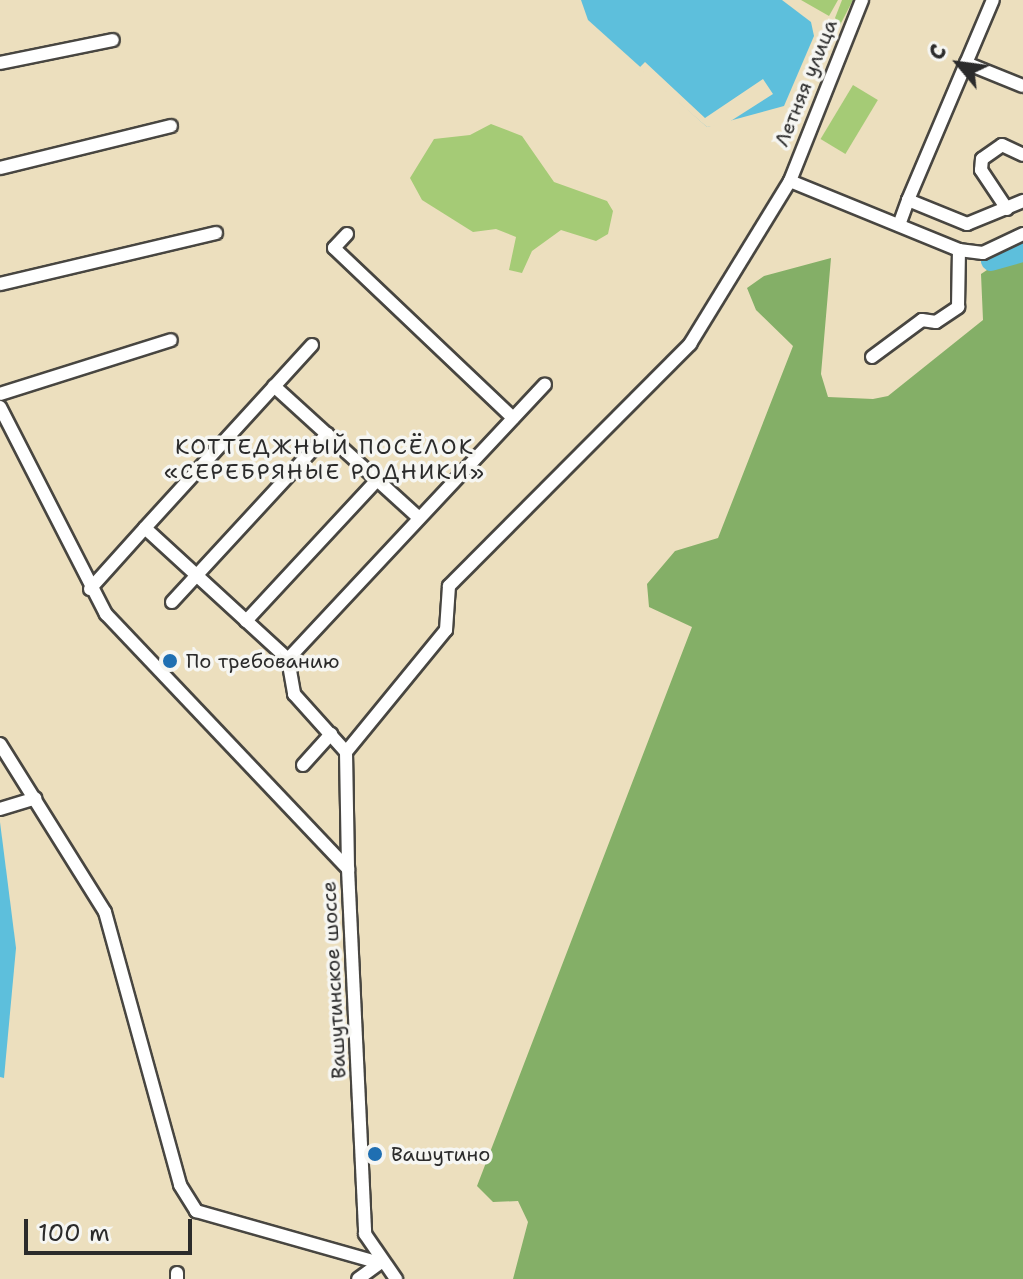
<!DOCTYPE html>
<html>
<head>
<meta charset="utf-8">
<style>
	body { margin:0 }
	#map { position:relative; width:1023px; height:1279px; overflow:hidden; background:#ecdfbe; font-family:"Shantell Sans",sans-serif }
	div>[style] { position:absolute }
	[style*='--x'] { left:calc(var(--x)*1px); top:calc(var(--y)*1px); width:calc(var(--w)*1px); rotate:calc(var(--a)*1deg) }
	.green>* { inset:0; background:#a5cb76; transform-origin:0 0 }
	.forest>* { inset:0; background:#84af67 }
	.water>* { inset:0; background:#5dbfdc }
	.pier>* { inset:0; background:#ecdfbe }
	.river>* { height:20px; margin:-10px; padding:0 10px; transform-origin:10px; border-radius:10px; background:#5dbfdc }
	.roads { filter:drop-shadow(2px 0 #484641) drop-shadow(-2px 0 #484641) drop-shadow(0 2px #484641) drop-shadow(0 -2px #484641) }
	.minor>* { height:12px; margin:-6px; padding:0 6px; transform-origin:6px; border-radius:6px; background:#fff }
	.dots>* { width:22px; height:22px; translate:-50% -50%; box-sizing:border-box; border:4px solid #f6f6f2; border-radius:50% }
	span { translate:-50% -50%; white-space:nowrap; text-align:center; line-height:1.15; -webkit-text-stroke:7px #f6f6f2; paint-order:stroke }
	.street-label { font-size:20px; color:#2b2b2b }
	.poi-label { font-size:20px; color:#2b2b2b }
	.left { translate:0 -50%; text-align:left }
	.neighbourhood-label { font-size:22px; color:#2b2b2b; letter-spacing:2px }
	.north { position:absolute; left:919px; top:24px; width:80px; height:80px; -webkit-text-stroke:6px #f6f6f2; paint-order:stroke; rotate:299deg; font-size:22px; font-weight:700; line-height:32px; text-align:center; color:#2b2b2b }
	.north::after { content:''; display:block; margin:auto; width:28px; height:36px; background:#2b2b2b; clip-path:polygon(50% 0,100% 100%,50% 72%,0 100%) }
	.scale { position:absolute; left:24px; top:1219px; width:168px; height:36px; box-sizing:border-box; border:4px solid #2b2b2b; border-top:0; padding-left:10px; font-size:24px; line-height:28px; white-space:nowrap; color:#2b2b2b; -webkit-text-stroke:6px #f6f6f2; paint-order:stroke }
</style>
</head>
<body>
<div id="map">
	<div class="green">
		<i style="clip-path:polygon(801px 0,838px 0,829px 16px)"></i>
		<i style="clip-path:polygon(842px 0,853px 0,840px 25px,835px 18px)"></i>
		<i style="left:853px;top:85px;width:29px;height:63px;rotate:31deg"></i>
		<i style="clip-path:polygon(491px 124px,522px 136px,554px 182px,607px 201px,613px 211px,608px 234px,596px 241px,561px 230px,532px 251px,522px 273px,509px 270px,516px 237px,496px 229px,473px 232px,422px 200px,410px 178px,434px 139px,470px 135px)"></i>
	</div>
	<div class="forest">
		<i style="clip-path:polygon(1023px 246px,1023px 1279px,513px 1279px,528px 1222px,518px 1201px,493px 1202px,477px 1186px,692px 627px,649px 607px,647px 584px,675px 551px,718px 538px,793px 346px,756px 310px,747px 288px,764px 276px,831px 258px,821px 374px,828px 397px,873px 399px,888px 396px,983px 320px,981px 274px)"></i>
	</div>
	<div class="water">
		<i style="clip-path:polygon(581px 0,782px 0,811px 22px,814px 36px,784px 106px,707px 127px,588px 20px)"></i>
		<i style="clip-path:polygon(0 822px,16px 948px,4px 1078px,0 1077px)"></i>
	</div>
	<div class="pier">
		<i style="clip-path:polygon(645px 62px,705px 118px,763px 79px,773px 94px,726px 124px,707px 127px,639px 68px)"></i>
	</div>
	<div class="river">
		<i style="--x:991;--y:261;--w:33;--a:-16"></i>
	</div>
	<div class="roads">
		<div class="minor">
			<i style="--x:0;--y:63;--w:115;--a:-11.5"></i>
			<i style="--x:966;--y:63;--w:61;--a:22"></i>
			<i style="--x:0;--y:168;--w:176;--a:-13.8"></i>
			<i style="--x:790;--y:181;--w:183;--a:22.2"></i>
			<i style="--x:959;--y:250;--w:24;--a:7"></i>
			<i style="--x:983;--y:253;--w:44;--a:-25.4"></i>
			<i style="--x:908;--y:200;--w:217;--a:-67"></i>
			<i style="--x:1007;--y:209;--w:47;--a:-123.7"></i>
			<i style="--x:981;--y:170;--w:11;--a:-85"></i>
			<i style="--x:982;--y:159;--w:24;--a:-35"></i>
			<i style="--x:1002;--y:145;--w:23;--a:25"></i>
			<i style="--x:899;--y:225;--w:27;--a:-70"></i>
			<i style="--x:908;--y:200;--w:64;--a:22.1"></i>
			<i style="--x:967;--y:224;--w:61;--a:-22.3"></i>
			<i style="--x:347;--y:234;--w:19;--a:133"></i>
			<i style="--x:334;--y:248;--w:247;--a:43.5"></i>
			<i style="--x:0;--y:284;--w:222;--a:-13.3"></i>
			<i style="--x:312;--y:345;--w:248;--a:132.4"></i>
			<i style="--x:145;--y:528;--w:194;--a:42.5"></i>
			<i style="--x:288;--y:659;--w:36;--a:80"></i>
			<i style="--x:294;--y:694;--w:78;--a:48.1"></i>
			<i style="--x:346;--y:752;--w:117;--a:89"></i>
			<i style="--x:872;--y:357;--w:62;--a:-36.5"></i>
			<i style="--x:922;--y:320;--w:14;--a:8"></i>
			<i style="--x:936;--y:322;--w:27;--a:-34"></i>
			<i style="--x:958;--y:307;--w:57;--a:-89"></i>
			<i style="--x:274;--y:386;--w:196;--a:42.3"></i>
			<i style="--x:0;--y:394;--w:179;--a:-17.5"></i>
			<i style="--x:0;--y:407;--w:233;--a:62.9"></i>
			<i style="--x:106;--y:614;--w:352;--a:46.5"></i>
			<i style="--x:348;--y:869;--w:365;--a:87.3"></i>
			<i style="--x:365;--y:1234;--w:55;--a:55.4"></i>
			<i style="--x:90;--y:589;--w:82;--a:-48"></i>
			<i style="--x:172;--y:602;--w:229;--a:-47.3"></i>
			<i style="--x:246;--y:621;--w:192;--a:-47.1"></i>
			<i style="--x:288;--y:659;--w:376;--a:-46.9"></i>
			<i style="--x:0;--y:744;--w:198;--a:58"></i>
			<i style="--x:105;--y:912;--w:283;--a:74.6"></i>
			<i style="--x:180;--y:1185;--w:31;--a:58"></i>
			<i style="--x:196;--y:1211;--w:191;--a:15.8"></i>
			<i style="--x:380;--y:1263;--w:27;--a:144"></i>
			<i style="--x:346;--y:752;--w:158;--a:-50.7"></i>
			<i style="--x:446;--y:630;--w:44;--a:-86.1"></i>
			<i style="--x:449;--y:586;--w:342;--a:-45.1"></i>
			<i style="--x:690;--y:344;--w:191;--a:-58.5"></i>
			<i style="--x:790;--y:181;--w:195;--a:-68.3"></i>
			<i style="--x:303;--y:765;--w:42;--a:-47.9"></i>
			<i style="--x:0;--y:809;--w:37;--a:-17"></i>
			<i style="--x:177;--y:1273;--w:6;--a:90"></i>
		</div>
	</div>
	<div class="dots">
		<i style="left:170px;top:661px;background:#1f6fb2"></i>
		<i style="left:375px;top:1154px;background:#1f6fb2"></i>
	</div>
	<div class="street-label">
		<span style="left:806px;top:83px;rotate:-68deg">Летняя улица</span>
		<span style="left:334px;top:980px;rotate:-93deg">Вашутинское шоссе</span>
	</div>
	<div class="poi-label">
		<span class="left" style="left:186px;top:661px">По требованию</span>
		<span class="left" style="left:391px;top:1154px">Вашутино</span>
	</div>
	<div class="neighbourhood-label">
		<span style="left:325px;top:459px">КОТТЕДЖНЫЙ ПОСЁЛОК<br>«СЕРЕБРЯНЫЕ РОДНИКИ»</span>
	</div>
	<div class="north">С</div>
	<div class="scale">100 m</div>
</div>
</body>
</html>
